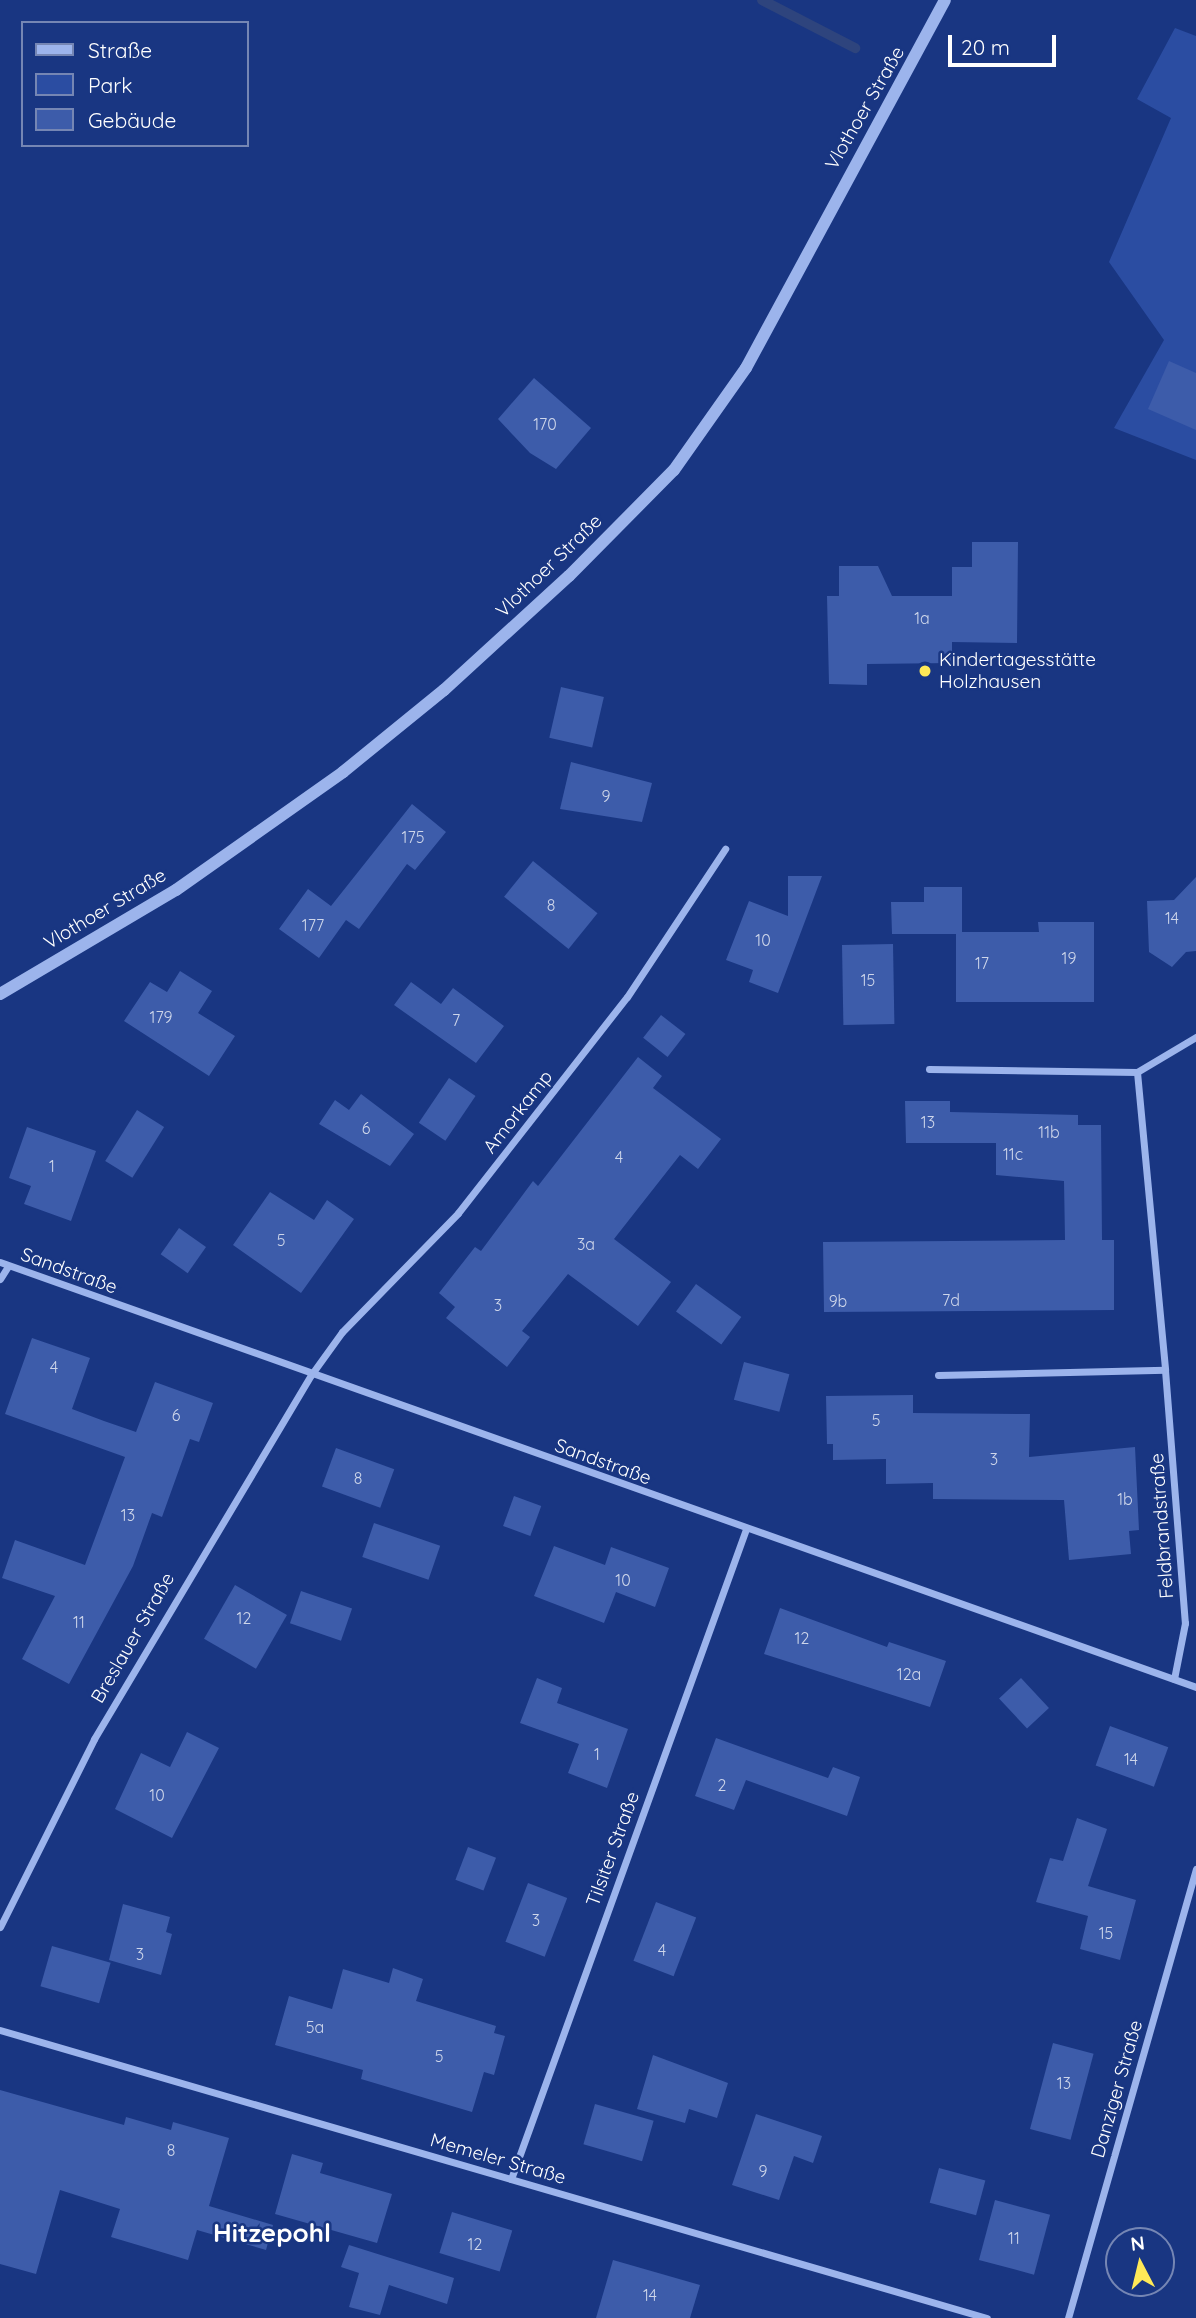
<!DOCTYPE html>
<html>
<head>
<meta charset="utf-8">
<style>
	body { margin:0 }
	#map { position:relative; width:1196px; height:2318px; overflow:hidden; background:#193682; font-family:Quicksand,sans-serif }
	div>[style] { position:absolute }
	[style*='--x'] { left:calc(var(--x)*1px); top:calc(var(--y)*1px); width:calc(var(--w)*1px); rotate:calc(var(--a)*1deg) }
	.green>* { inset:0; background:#2b4da2 }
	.stream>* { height:10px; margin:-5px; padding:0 5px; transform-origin:5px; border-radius:5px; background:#2e447d }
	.building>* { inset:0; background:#3d5caa; transform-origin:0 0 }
	.minor>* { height:7px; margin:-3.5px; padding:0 3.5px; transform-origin:3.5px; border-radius:3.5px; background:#9cb4ec }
	.tertiary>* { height:12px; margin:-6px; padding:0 6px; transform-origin:6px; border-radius:6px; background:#9cb4ec }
	.dots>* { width:19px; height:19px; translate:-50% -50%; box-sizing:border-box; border:4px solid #193682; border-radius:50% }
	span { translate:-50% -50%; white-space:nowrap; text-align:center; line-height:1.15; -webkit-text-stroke:5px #193682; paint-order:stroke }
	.number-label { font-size:16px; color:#ced6ea }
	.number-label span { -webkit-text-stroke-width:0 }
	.street-label { font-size:19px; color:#fff }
	.poi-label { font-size:19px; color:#fff }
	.left { translate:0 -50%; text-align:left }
	.district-label { font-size:26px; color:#fff; font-weight:700 }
	.legend { position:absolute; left:21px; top:21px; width:228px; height:126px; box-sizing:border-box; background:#193682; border:2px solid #7586b4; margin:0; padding:9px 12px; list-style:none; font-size:21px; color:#fff }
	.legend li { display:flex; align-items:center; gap:14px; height:35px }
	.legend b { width:35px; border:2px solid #7586b4 }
	.north { position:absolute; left:1105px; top:2227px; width:70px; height:70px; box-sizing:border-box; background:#193682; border:2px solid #7586b4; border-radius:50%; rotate:353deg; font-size:19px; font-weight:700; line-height:28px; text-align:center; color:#fff }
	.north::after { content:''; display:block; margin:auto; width:24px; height:32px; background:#ffe957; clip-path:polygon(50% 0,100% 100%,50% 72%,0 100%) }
	.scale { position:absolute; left:948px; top:35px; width:108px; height:32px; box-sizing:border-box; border:4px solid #fff; border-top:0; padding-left:9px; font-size:21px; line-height:24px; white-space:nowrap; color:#fff; -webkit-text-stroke:5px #193682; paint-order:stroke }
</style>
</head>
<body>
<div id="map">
	<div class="green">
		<i style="clip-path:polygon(1175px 28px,1196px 36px,1196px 460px,1114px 428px,1164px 340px,1109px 262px,1171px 118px,1137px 99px)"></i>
	</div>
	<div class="stream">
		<i style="--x:762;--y:0;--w:105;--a:27.3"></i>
	</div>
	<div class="building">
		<i style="clip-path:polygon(1169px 361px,1196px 373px,1196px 430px,1148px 409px)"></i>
		<i style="clip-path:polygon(534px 378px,591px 428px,556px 469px,530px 453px,498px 419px)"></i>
		<i style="clip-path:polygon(972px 542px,1018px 542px,1017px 643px,952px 642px,952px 663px,867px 664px,867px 685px,829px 684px,827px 596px,839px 596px,839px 566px,878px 566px,892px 596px,952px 596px,952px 567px,972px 567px)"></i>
		<i style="left:561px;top:687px;width:44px;height:52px;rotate:13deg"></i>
		<i style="clip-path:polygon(571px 762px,652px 783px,642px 822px,560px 809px)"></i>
		<i style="clip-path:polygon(412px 804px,446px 832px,415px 870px,407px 864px,359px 929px,346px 920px,319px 958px,279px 929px,308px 889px,331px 906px)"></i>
		<i style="left:533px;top:861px;width:83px;height:46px;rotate:39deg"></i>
		<i style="clip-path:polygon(788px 876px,822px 876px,778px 993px,749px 982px,753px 970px,726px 960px,749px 901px,788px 916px)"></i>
		<i style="clip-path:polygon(1196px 877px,1196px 951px,1186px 952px,1172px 967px,1149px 952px,1147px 901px,1174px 900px)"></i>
		<i style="clip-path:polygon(924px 887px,962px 887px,962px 932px,1039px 932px,1038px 922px,1094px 922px,1094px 1002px,956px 1002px,956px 934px,892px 934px,891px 902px,924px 902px)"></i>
		<i style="left:893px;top:944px;width:80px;height:51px;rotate:89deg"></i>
		<i style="clip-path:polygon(180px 971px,212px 991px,198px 1013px,235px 1036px,209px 1076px,124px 1021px,150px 982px,167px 992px)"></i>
		<i style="clip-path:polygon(411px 982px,441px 1004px,453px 988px,504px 1026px,476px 1063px,394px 1005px)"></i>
		<i style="left:661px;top:1015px;width:31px;height:29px;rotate:38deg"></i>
		<i style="clip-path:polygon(638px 1057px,662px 1076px,653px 1088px,721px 1139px,698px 1169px,680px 1155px,614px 1239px,671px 1282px,638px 1326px,568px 1274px,522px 1331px,530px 1337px,507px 1367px,446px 1318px,455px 1307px,439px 1293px,475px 1247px,481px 1251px,533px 1181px,538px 1186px)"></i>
		<i style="left:449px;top:1078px;width:32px;height:54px;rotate:34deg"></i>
		<i style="clip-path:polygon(361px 1094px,414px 1134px,390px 1166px,319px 1124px,335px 1100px,349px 1110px)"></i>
		<i style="clip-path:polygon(905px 1101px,950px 1101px,950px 1112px,1078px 1115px,1078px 1125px,1101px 1125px,1102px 1240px,1114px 1240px,1114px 1310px,824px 1312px,823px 1242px,1065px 1240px,1064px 1181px,996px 1175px,996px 1143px,906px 1143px)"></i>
		<i style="left:137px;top:1110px;width:32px;height:60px;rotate:32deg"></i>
		<i style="clip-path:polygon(27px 1127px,96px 1151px,71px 1221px,24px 1204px,31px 1186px,9px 1178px)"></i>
		<i style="clip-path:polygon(270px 1192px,314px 1220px,327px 1200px,354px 1219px,301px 1293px,233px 1245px)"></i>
		<i style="left:179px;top:1228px;width:33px;height:32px;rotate:35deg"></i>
		<i style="left:696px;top:1284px;width:56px;height:34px;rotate:36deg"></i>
		<i style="clip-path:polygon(32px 1338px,90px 1358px,72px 1409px,104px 1421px,136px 1432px,155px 1382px,213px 1403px,199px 1442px,190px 1439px,162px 1517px,152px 1513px,133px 1566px,69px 1684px,22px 1659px,55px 1596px,2px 1578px,15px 1540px,85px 1565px,125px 1457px,5px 1414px)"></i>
		<i style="left:744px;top:1362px;width:47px;height:39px;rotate:15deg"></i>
		<i style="clip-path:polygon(913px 1395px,913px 1413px,1030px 1414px,1029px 1457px,1135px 1447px,1139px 1530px,1129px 1531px,1131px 1554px,1069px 1560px,1064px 1500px,933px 1499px,933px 1483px,886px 1484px,886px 1459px,833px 1460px,833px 1444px,827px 1444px,826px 1396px)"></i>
		<i style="left:336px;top:1448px;width:62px;height:41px;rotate:20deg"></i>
		<i style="left:514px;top:1496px;width:29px;height:32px;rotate:20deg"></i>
		<i style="left:374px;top:1523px;width:70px;height:36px;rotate:19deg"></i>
		<i style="clip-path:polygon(554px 1546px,605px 1565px,611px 1547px,669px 1568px,655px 1607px,616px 1592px,604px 1623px,534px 1596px)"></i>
		<i style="left:235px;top:1585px;width:60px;height:62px;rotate:30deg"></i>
		<i style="left:301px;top:1591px;width:54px;height:34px;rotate:19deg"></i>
		<i style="clip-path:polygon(780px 1608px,887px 1647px,889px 1642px,946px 1661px,930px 1707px,764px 1654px)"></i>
		<i style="clip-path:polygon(537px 1678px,562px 1688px,557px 1703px,628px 1729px,607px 1788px,568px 1773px,579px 1744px,520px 1723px)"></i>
		<i style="left:1021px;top:1678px;width:41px;height:30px;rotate:47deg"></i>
		<i style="left:1110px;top:1726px;width:62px;height:42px;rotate:20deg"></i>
		<i style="clip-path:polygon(187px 1732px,219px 1748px,172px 1838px,115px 1809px,141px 1753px,170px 1767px)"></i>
		<i style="clip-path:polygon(716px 1738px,828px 1778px,833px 1767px,860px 1777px,847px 1816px,746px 1780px,734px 1810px,695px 1796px)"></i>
		<i style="clip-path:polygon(1077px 1818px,1107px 1829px,1088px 1886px,1136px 1900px,1120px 1960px,1080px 1949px,1088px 1916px,1036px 1902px,1050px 1858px,1063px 1861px)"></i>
		<i style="left:468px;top:1847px;width:30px;height:35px;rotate:21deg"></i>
		<i style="left:528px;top:1883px;width:42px;height:63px;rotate:21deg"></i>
		<i style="left:656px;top:1902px;width:43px;height:63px;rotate:21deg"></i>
		<i style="clip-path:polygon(123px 1904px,170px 1917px,166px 1932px,172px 1934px,161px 1975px,109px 1960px)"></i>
		<i style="left:52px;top:1946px;width:61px;height:42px;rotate:16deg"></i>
		<i style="clip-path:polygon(393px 1968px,423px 1979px,416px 2001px,496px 2026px,494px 2033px,505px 2036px,494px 2075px,484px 2072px,472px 2112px,361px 2079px,363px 2070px,275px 2045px,289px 1996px,332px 2009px,343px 1969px,389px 1983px)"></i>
		<i style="left:1053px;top:2043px;width:42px;height:89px;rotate:15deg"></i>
		<i style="clip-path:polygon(653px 2055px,728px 2083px,717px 2118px,689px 2109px,685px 2123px,637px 2109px)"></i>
		<i style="clip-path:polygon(0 2090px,124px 2125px,126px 2117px,171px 2130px,173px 2122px,229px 2138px,209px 2206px,273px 2225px,266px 2250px,197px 2230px,188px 2260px,111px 2237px,120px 2209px,60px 2190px,36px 2274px,0 2264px)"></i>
		<i style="left:595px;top:2104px;width:61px;height:42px;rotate:16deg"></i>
		<i style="clip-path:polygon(756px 2114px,822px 2136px,813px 2163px,794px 2156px,779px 2200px,732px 2185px)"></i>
		<i style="clip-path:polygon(292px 2154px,323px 2163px,320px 2173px,392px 2194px,377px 2243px,275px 2214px)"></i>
		<i style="left:939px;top:2168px;width:48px;height:36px;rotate:15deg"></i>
		<i style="left:995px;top:2200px;width:57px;height:62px;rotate:15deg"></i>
		<i style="left:452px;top:2212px;width:63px;height:43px;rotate:17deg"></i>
		<i style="clip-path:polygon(349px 2245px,454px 2278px,447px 2304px,389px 2285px,380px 2315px,349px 2307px,359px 2273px,341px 2267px)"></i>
		<i style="clip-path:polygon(613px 2260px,700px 2285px,690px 2318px,596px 2318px)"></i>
	</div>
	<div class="minor">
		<i style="--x:929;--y:1069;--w:208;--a:0.8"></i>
		<i style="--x:1137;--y:1072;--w:299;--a:84.6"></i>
		<i style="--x:1137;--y:1072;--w:69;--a:-30.7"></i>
		<i style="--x:0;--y:1262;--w:1269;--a:19.56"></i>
		<i style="--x:0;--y:1279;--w:15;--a:-58"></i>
		<i style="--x:938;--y:1375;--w:227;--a:-1.3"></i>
		<i style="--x:1165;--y:1370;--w:254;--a:85.5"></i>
		<i style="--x:1185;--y:1623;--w:57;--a:101.1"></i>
		<i style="--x:0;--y:1927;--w:210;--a:-63.4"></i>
		<i style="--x:94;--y:1739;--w:424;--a:-59.2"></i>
		<i style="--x:311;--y:1375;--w:53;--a:-54.2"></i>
		<i style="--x:342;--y:1332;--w:166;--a:-45.7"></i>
		<i style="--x:458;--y:1213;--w:274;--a:-52"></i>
		<i style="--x:627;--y:997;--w:178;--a:-56.5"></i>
		<i style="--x:0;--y:2030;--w:1028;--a:16.27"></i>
		<i style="--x:511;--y:2179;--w:691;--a:-70.12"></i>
		<i style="--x:1068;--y:2318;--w:467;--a:-74.1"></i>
	</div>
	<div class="tertiary">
		<i style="--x:0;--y:994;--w:204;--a:-30.6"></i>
		<i style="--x:176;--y:890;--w:204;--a:-35.2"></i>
		<i style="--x:343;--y:772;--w:130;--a:-39.1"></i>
		<i style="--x:444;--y:690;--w:169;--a:-42.4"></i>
		<i style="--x:569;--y:576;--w:149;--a:-45.3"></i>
		<i style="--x:674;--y:470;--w:125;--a:-54.8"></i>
		<i style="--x:746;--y:368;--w:418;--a:-61.6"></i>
	</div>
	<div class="dots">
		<i style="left:925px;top:671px;background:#ffe957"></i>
	</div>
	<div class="number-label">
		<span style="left:545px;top:424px">170</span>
		<span style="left:922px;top:618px">1a</span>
		<span style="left:606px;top:796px">9</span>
		<span style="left:413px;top:837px">175</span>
		<span style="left:551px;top:905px">8</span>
		<span style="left:1172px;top:918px">14</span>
		<span style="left:313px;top:925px">177</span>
		<span style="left:763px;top:940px">10</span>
		<span style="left:1069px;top:958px">19</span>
		<span style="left:982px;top:963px">17</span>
		<span style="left:868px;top:980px">15</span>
		<span style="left:161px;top:1017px">179</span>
		<span style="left:456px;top:1020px">7</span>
		<span style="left:928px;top:1122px">13</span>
		<span style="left:366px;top:1128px">6</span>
		<span style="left:1049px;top:1132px">11b</span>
		<span style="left:1013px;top:1154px">11c</span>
		<span style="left:619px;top:1157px">4</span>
		<span style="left:52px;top:1166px">1</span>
		<span style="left:281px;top:1240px">5</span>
		<span style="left:586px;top:1244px">3a</span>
		<span style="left:951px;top:1300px">7d</span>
		<span style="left:838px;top:1301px">9b</span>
		<span style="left:498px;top:1305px">3</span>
		<span style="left:54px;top:1367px">4</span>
		<span style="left:176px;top:1415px">6</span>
		<span style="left:876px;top:1420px">5</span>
		<span style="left:994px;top:1459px">3</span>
		<span style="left:358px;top:1478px">8</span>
		<span style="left:1125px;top:1499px">1b</span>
		<span style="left:128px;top:1515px">13</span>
		<span style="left:623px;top:1580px">10</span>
		<span style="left:244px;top:1618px">12</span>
		<span style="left:79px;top:1622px">11</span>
		<span style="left:802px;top:1638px">12</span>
		<span style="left:909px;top:1674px">12a</span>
		<span style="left:597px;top:1754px">1</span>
		<span style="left:1131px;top:1759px">14</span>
		<span style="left:722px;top:1785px">2</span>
		<span style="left:157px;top:1795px">10</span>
		<span style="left:536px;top:1920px">3</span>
		<span style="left:1106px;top:1933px">15</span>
		<span style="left:662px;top:1950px">4</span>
		<span style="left:140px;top:1954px">3</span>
		<span style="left:315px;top:2027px">5a</span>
		<span style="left:439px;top:2056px">5</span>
		<span style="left:1064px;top:2083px">13</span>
		<span style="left:171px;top:2150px">8</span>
		<span style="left:763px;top:2171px">9</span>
		<span style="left:1014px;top:2238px">11</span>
		<span style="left:475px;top:2244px">12</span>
		<span style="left:650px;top:2295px">14</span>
	</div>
	<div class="street-label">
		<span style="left:865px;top:108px;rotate:-60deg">Vlothoer Straße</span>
		<span style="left:549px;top:566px;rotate:-44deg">Vlothoer Straße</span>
		<span style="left:105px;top:909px;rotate:-31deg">Vlothoer Straße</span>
		<span style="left:518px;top:1112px;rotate:-52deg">Amorkamp</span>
		<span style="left:69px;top:1271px;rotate:20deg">Sandstraße</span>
		<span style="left:603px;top:1462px;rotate:20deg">Sandstraße</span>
		<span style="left:1162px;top:1526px;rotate:-94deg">Feldbrandstraße</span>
		<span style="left:133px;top:1638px;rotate:-60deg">Breslauer Straße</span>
		<span style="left:613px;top:1849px;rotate:-70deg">Tilsiter Straße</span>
		<span style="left:1117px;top:2089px;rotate:-74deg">Danziger Straße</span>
		<span style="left:498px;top:2159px;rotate:16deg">Memeler Straße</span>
	</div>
	<div class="poi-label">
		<span class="left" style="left:939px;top:671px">Kindertagesstätte<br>Holzhausen</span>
	</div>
	<div class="district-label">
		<span style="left:272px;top:2233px">Hitzepohl</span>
	</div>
	<ul class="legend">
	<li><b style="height:9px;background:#9cb4ec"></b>Straße</li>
	<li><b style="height:19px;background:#2b4da2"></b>Park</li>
	<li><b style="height:19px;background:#3d5caa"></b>Gebäude</li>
	</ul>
	<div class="north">N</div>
	<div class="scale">20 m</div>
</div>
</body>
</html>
